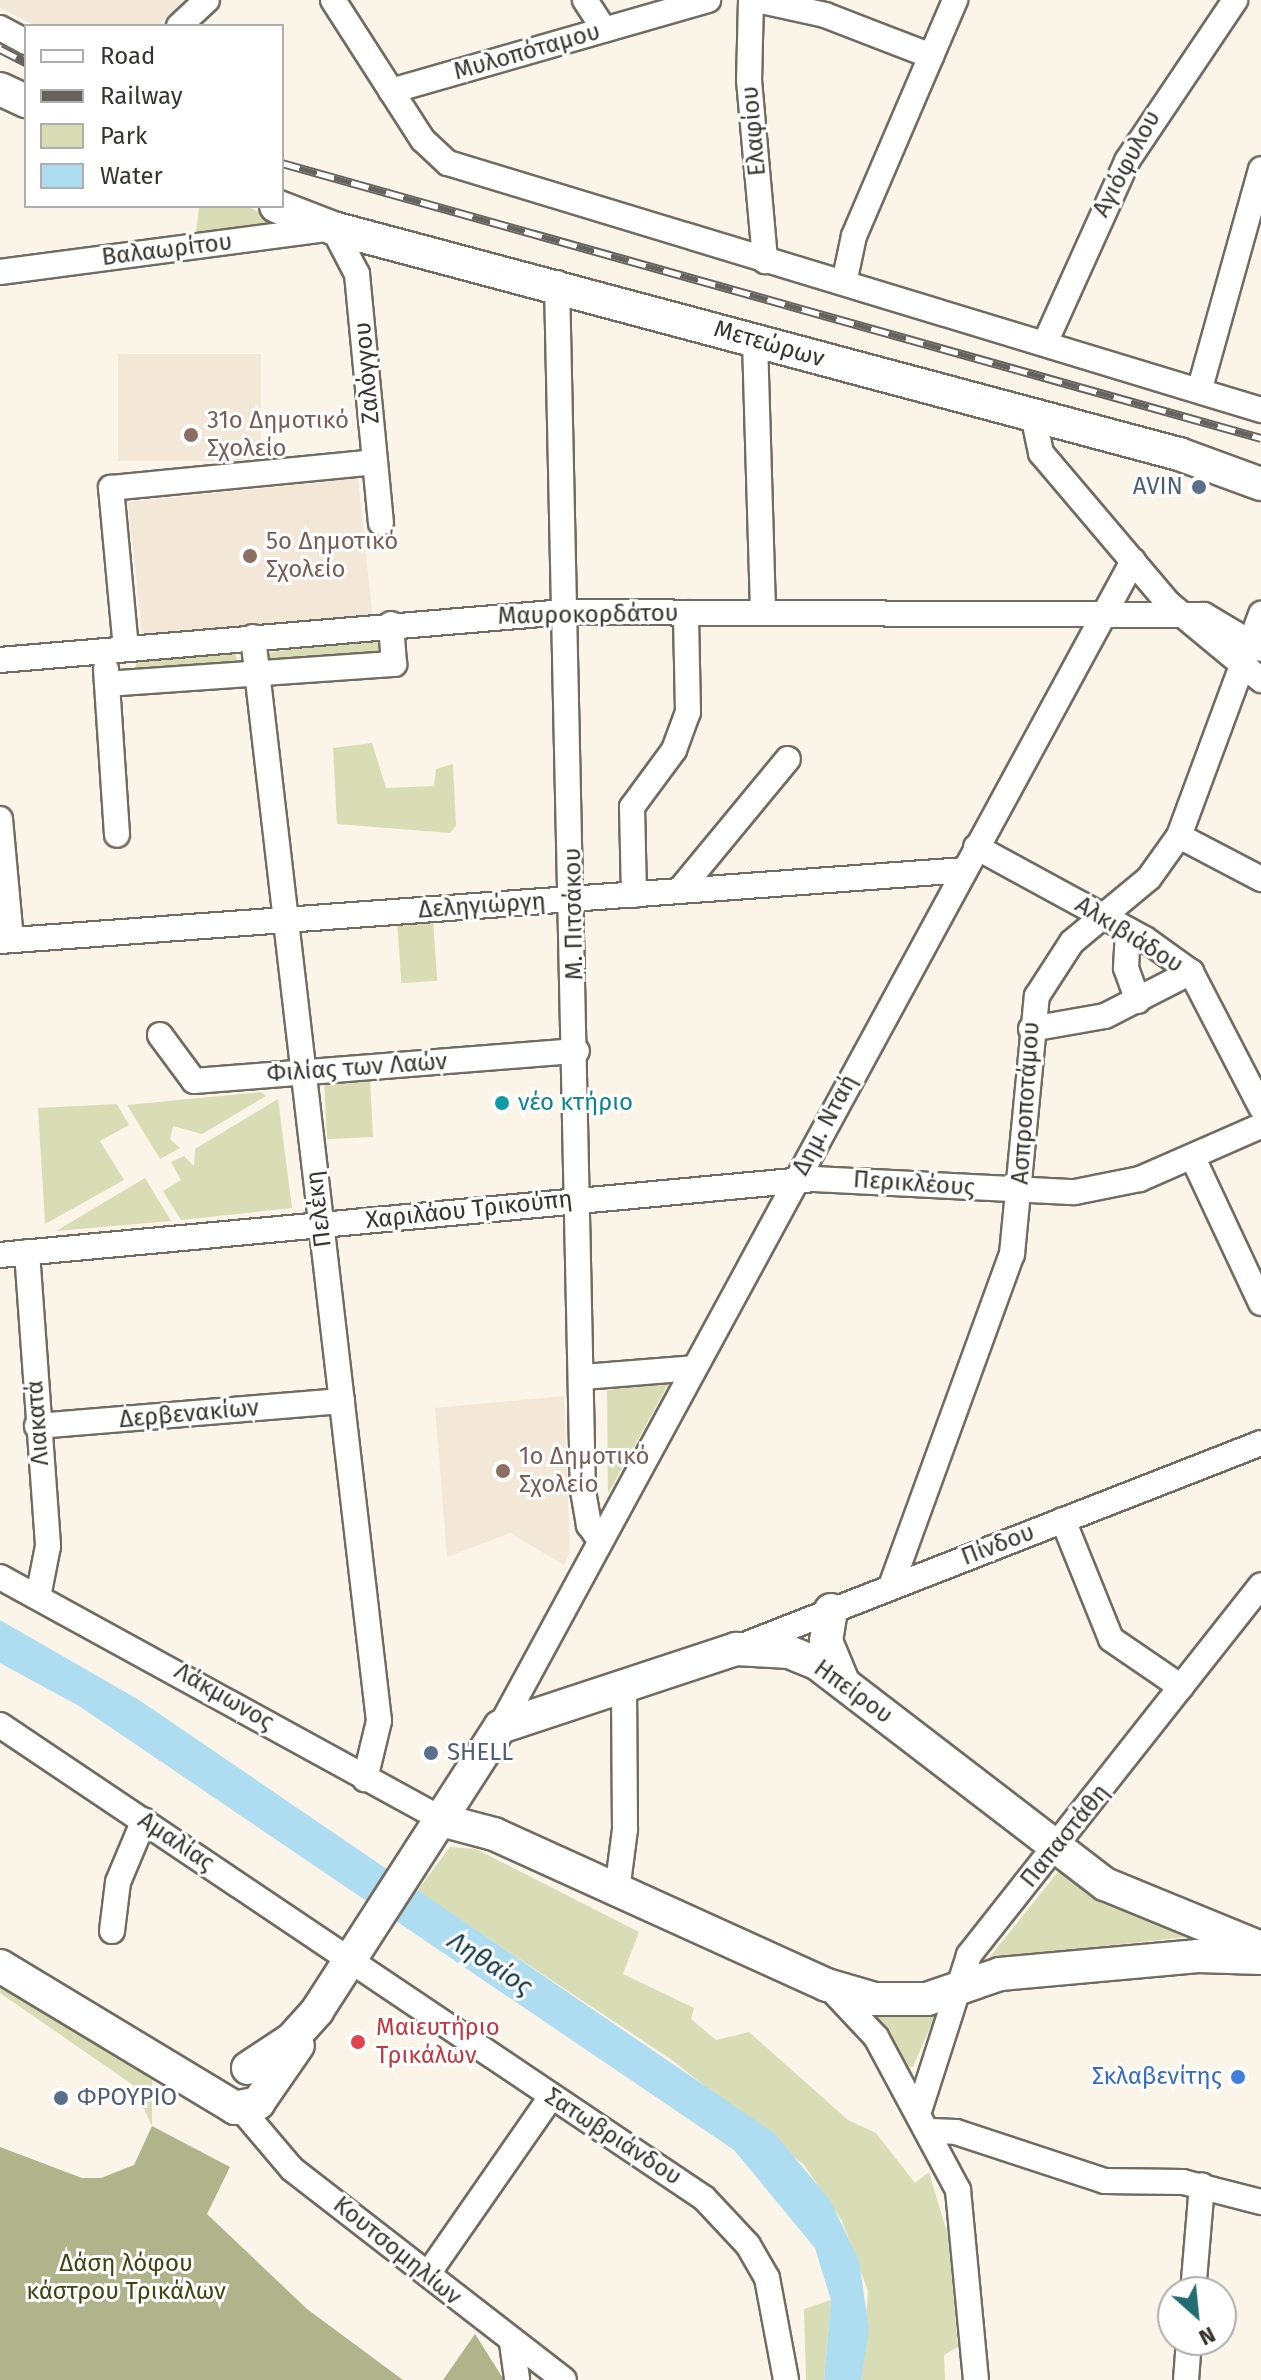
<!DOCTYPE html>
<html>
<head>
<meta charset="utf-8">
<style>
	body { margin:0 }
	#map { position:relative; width:1261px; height:2380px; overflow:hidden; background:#fbf4e9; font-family:"Fira Sans",sans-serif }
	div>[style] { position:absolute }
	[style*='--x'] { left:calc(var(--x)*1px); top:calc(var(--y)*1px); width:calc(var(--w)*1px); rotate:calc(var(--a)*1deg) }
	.built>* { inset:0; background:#f3e8d7; transform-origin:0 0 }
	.green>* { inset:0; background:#d9ddb6; transform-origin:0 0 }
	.forest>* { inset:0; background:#b0b48b }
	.water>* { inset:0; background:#aeddf2 }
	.roads { filter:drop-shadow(2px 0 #716b62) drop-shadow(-2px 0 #716b62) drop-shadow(0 2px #716b62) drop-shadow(0 -2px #716b62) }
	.minor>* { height:24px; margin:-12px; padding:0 12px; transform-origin:12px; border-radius:12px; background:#fff }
	.major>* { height:32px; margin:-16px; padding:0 16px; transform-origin:16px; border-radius:16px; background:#fff }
	.rail>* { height:9px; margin-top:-4.5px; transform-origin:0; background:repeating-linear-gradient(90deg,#fff 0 18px,#66625d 0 36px); box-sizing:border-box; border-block:2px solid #66625d }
	.dots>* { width:22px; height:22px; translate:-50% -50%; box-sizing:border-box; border:4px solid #fff; border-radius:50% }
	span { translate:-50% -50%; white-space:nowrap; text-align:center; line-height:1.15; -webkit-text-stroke:6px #fff; paint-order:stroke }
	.street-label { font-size:24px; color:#373430 }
	.education-label { font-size:24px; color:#785e54 }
	.left { translate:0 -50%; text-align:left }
	.service-label { font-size:24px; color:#4e5e75 }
	.right { translate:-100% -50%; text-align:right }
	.culture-label { font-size:24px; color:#0d838f }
	.health-label { font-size:24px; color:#be3a42 }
	.shop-label { font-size:24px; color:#366cbe }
	.park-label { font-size:24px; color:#414412 }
	.water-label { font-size:26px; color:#103848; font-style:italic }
	.legend { position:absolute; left:24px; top:24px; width:260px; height:184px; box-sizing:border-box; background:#fff; border:2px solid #afaeac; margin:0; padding:10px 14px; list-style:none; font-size:24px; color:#373430 }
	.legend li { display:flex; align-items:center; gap:16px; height:40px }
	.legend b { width:40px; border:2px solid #afaeac }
	.north { position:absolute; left:1157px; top:2276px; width:80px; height:80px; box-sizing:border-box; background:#fff; border:2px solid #afaeac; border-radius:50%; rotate:153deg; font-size:22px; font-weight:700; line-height:32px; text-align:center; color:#373430 }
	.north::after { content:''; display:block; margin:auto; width:28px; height:36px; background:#216d72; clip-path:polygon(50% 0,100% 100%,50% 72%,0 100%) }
</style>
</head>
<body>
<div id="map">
	<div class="built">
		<i style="clip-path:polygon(0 0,184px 0,157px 26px,36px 26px,0 8px)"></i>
		<i style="left:261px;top:354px;width:107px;height:143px;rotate:90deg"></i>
		<i style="left:358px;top:478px;width:137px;height:231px;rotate:84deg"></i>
		<i style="clip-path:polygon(564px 1396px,570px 1552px,564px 1565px,510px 1533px,447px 1557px,435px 1408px)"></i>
	</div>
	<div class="green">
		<i style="clip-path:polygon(199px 206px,246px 206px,284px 223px,196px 234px)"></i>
		<i style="clip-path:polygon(381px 637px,383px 653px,269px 662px,266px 653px)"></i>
		<i style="clip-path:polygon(235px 652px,238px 664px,135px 670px,137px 660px)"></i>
		<i style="clip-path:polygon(372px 743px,386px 788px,434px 786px,436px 769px,453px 764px,456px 826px,450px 833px,337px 824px,333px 748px)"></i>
		<i style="left:433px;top:919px;width:62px;height:36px;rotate:86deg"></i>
		<i style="left:370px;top:1079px;width:58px;height:46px;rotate:87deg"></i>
		<i style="clip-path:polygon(261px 1092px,266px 1096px,202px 1134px,173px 1126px,170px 1139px,180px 1148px,160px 1159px,127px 1105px)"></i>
		<i style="clip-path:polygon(278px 1099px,292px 1208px,181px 1220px,163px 1191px,181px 1180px,171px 1162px,184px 1156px,194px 1166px,195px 1149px)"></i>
		<i style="clip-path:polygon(117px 1104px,129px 1125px,100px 1141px,124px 1180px,45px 1224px,38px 1108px)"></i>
		<i style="clip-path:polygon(145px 1178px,171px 1221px,56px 1231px)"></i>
		<i style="clip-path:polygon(669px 1383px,608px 1494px,607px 1390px)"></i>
		<i style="clip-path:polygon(450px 1847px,476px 1849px,639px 1932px,623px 1974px,694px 2008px,691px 2019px,716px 2040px,749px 2032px,848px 2120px,876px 2133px,915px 2183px,929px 2172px,948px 2236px,958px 2347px,944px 2355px,945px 2380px,861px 2380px,868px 2291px,842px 2221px,804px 2165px,672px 2060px,417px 1891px)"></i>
		<i style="clip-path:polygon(1062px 1867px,1188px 1928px,1186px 1937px,988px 1959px)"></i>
		<i style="clip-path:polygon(0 1979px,152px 2071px,152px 2126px,133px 2085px,0 1993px)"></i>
		<i style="clip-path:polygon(869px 2008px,938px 2009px,913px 2067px,909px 2067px)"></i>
		<i style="clip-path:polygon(831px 2300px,824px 2380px,806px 2380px,804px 2309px)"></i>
	</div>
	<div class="forest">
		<i style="clip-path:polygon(152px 2126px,230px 2167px,207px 2214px,307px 2309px,403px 2380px,0 2380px,0 2147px,82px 2178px,101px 2178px,134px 2165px)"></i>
		<i style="clip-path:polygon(475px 2334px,504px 2380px,443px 2380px)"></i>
	</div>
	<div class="water">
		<i style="clip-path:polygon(0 1620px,139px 1700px,774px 2133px,830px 2200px,859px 2261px,869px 2330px,861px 2380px,824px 2380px,831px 2300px,815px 2248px,734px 2150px,79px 1706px,0 1663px)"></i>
	</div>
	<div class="roads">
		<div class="minor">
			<i style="--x:333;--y:0;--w:166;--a:57.3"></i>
			<i style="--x:423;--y:140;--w:34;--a:43"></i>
			<i style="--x:448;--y:163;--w:850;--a:16.9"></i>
			<i style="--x:585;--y:0;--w:35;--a:57"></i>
			<i style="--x:751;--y:0;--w:80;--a:91.4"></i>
			<i style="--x:749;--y:80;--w:182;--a:84.9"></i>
			<i style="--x:757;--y:0;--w:70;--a:12.4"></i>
			<i style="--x:825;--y:15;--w:114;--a:21.1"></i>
			<i style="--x:179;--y:26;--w:38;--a:-43"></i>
			<i style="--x:0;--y:28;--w:30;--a:28"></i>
			<i style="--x:391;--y:91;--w:330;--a:-16"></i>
			<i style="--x:0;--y:272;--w:336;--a:-7.5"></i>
			<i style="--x:333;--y:228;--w:52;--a:62.4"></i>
			<i style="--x:357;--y:274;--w:250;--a:84.5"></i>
			<i style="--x:557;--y:283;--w:1208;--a:88.77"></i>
			<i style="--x:583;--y:1491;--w:35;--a:80"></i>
			<i style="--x:589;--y:1525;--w:19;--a:54"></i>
			<i style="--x:844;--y:283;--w:48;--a:-78"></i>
			<i style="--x:854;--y:236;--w:257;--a:-66.8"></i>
			<i style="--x:755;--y:341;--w:271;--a:88.3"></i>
			<i style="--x:1045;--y:343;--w:200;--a:-65.7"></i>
			<i style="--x:1127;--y:161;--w:194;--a:-56.1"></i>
			<i style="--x:1200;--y:388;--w:227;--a:-74.4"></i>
			<i style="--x:1033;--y:415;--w:39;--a:78"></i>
			<i style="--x:1041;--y:453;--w:197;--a:49.7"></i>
			<i style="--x:1168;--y:603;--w:121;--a:39.6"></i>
			<i style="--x:253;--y:637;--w:1091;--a:83.37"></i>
			<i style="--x:379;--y:1721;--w:60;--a:103.6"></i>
			<i style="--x:126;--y:649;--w:162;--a:-95.3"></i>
			<i style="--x:111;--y:488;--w:265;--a:-5.6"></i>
			<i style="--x:0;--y:660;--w:567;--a:-4.86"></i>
			<i style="--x:565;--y:612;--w:639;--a:0.27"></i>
			<i style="--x:1204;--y:615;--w:66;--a:30.8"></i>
			<i style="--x:106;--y:669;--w:166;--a:86.2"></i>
			<i style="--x:107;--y:684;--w:288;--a:-4"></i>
			<i style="--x:394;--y:664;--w:40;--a:-94.3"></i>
			<i style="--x:0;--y:819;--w:121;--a:84.8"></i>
			<i style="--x:1179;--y:836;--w:93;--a:27.7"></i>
			<i style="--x:976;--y:847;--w:192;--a:28.6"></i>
			<i style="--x:1145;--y:939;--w:57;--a:35.7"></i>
			<i style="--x:1191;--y:972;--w:152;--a:62.6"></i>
			<i style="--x:679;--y:891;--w:171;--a:-50.5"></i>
			<i style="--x:634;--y:895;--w:88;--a:-91.3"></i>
			<i style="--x:632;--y:807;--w:71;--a:-53.6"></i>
			<i style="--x:674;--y:750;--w:40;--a:-69.8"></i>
			<i style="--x:688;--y:712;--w:99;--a:-91.2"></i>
			<i style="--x:1128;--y:930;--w:38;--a:93"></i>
			<i style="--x:1126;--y:968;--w:35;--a:70"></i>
			<i style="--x:0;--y:941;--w:967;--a:-4.21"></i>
			<i style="--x:1031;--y:1029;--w:75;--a:-10"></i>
			<i style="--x:1105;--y:1016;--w:97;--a:-27.1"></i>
			<i style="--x:160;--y:1035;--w:57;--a:53.5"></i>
			<i style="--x:194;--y:1081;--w:384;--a:-4.5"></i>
			<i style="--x:1193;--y:1158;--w:160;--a:64.9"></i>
			<i style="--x:27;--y:1252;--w:295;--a:85.9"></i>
			<i style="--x:48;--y:1546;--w:47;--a:101.1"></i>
			<i style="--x:0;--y:1255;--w:818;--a:-5.33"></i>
			<i style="--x:814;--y:1179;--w:261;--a:2.9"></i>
			<i style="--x:1075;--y:1192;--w:66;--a:-11.3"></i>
			<i style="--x:1140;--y:1179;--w:132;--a:-23.7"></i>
			<i style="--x:583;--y:1377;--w:111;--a:-4.6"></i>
			<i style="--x:37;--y:1426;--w:306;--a:-4.7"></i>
			<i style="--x:1063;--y:1520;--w:128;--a:68"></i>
			<i style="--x:1111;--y:1639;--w:85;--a:34.4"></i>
			<i style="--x:0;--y:1577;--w:508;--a:28.74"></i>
			<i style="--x:891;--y:1586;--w:353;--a:-70"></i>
			<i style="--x:1012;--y:1254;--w:259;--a:-84.5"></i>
			<i style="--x:1037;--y:996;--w:64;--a:-57.1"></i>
			<i style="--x:1072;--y:942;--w:100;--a:-39.7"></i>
			<i style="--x:1149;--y:878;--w:52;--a:-54.5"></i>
			<i style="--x:1179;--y:836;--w:237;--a:-69.7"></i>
			<i style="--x:742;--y:1646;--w:557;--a:-21.36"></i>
			<i style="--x:0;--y:1725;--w:848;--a:33.9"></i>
			<i style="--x:704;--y:2198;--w:64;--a:46.9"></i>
			<i style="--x:748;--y:2245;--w:38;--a:60"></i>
			<i style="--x:767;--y:2278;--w:104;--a:79.4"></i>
			<i style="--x:500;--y:1727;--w:1327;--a:-61.5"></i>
			<i style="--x:617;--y:1891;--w:63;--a:-82.6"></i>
			<i style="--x:625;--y:1829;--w:142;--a:-90.4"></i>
			<i style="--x:112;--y:1931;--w:49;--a:-83"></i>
			<i style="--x:118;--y:1882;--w:67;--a:-67.2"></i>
			<i style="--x:829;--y:1987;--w:69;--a:46.8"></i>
			<i style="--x:876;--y:2037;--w:174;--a:61.8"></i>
			<i style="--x:958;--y:2190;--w:191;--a:84.6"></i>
			<i style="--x:242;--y:2110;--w:77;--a:49.7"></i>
			<i style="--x:292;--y:2169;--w:344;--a:37.8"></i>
			<i style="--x:919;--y:2111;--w:164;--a:-72.2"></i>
			<i style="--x:969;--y:1955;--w:471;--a:-51.7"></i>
			<i style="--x:931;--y:2131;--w:25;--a:2"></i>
			<i style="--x:956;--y:2132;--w:157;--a:18.2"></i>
			<i style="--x:1105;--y:2181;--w:78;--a:0.7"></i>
			<i style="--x:1183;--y:2182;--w:81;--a:14.4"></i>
			<i style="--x:430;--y:2271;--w:212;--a:-55.2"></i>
			<i style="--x:1193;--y:2292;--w:107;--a:-85.2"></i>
			<i style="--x:512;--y:2343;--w:37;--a:82"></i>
			<i style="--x:1186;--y:2380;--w:40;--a:-85.7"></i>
		</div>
		<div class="major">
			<i style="--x:0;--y:89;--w:29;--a:25"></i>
			<i style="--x:276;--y:206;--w:61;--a:21.1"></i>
			<i style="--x:333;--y:228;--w:876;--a:14.96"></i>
			<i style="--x:1179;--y:454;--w:87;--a:20.1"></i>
			<i style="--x:831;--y:1610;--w:31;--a:99"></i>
			<i style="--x:826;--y:1641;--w:44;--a:67.5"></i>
			<i style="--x:445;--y:1821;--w:51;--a:14.9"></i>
			<i style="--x:494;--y:1834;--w:366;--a:24.4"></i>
			<i style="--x:827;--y:1985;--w:50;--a:16.3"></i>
			<i style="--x:875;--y:1999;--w:52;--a:0"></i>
			<i style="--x:927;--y:1999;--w:77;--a:-18.9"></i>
			<i style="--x:1000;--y:1974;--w:199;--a:-5.2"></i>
			<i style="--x:1198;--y:1956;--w:63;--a:1.8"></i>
			<i style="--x:0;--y:1966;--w:275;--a:31.1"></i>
			<i style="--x:235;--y:2108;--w:24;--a:-12"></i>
			<i style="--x:258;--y:2103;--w:70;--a:-55.4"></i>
			<i style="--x:248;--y:2068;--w:53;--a:-33.4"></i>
			<i style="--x:292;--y:2039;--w:38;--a:-48"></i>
			<i style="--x:317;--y:2011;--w:338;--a:-57.2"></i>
			<i style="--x:500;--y:1727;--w:249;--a:-18.3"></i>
			<i style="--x:736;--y:1649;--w:53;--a:3.2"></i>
			<i style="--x:789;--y:1652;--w:31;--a:22"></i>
			<i style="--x:818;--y:1664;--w:362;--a:37.5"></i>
			<i style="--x:1105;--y:1884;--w:169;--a:22.3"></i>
		</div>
	</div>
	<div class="rail">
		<i style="--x:0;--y:49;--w:29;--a:27"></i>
		<i style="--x:282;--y:163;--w:1017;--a:15.69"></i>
	</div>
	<div class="dots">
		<i style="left:191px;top:435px;background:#8d6e63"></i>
		<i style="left:1199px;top:487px;background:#5c6f8a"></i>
		<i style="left:250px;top:556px;background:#8d6e63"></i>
		<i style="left:502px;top:1103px;background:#0f9aa8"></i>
		<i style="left:503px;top:1471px;background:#8d6e63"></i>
		<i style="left:431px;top:1753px;background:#5c6f8a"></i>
		<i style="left:358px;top:2042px;background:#e0444e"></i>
		<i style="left:1238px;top:2077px;background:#3f7fe0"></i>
		<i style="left:61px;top:2098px;background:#5c6f8a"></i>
	</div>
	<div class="street-label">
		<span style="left:527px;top:52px;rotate:-16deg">Μυλοπόταμου</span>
		<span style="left:754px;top:131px;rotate:-95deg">Ελαφίου</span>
		<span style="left:1127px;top:164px;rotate:-62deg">Αγιόφυλου</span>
		<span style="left:167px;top:250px;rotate:-7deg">Βαλαωρίτου</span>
		<span style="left:769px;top:344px;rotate:16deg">Μετεώρων</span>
		<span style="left:367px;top:373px;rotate:-95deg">Ζαλόγγου</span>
		<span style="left:588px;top:615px;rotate:-1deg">Μαυροκορδάτου</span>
		<span style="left:482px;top:906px;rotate:-4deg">Δεληγιώργη</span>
		<span style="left:574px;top:914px;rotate:-91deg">Μ. Πιτσάκου</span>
		<span style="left:1129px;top:935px;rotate:32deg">Αλκιβιάδου</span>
		<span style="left:357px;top:1068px;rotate:-4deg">Φιλίας των Λαών</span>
		<span style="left:1026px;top:1103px;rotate:-86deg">Ασπροποτάμου</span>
		<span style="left:825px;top:1125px;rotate:-62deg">Δημ. Νταή</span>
		<span style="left:914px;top:1184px;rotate:4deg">Περικλέους</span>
		<span style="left:319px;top:1209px;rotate:-97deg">Πελέκη</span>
		<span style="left:469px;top:1210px;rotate:-6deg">Χαριλάου Τρικούπη</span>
		<span style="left:189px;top:1414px;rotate:-5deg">Δερβενακίων</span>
		<span style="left:38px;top:1423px;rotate:-94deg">Λιακατά</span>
		<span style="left:998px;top:1545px;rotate:-21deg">Πίνδου</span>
		<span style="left:853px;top:1692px;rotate:36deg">Ηπείρου</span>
		<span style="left:224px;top:1697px;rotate:30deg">Λάκμωνος</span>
		<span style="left:1065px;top:1836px;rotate:-51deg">Παπαστάθη</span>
		<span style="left:176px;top:1842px;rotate:34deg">Αμαλίας</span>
		<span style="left:613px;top:2137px;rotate:33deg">Σατωβριάνδου</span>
		<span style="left:397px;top:2251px;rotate:39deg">Κουτσομηλίων</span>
	</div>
	<div class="education-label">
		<span class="left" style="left:207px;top:435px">31ο Δημοτικό<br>Σχολείο</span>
		<span class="left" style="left:266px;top:556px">5ο Δημοτικό<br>Σχολείο</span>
		<span class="left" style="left:519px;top:1471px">1ο Δημοτικό<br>Σχολείο</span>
	</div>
	<div class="service-label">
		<span class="right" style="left:1183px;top:487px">AVIN</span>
		<span class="left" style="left:447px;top:1753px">SHELL</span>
		<span class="left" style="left:77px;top:2098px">ΦΡΟΥΡΙΟ</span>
	</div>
	<div class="culture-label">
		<span class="left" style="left:518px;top:1103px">νέο κτήριο</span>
	</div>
	<div class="health-label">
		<span class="left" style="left:376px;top:2042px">Μαιευτήριο<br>Τρικάλων</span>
	</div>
	<div class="shop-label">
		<span class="right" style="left:1222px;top:2077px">Σκλαβενίτης</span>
	</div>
	<div class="park-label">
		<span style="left:126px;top:2278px">Δάση λόφου<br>κάστρου Τρικάλων</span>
	</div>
	<div class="water-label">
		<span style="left:490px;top:1964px;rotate:33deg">Ληθαίος</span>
	</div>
	<ul class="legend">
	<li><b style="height:10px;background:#fff"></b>Road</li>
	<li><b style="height:10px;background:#66625d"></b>Railway</li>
	<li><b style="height:22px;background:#d9ddb6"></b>Park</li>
	<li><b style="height:22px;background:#aeddf2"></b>Water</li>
	</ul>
	<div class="north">N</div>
</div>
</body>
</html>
